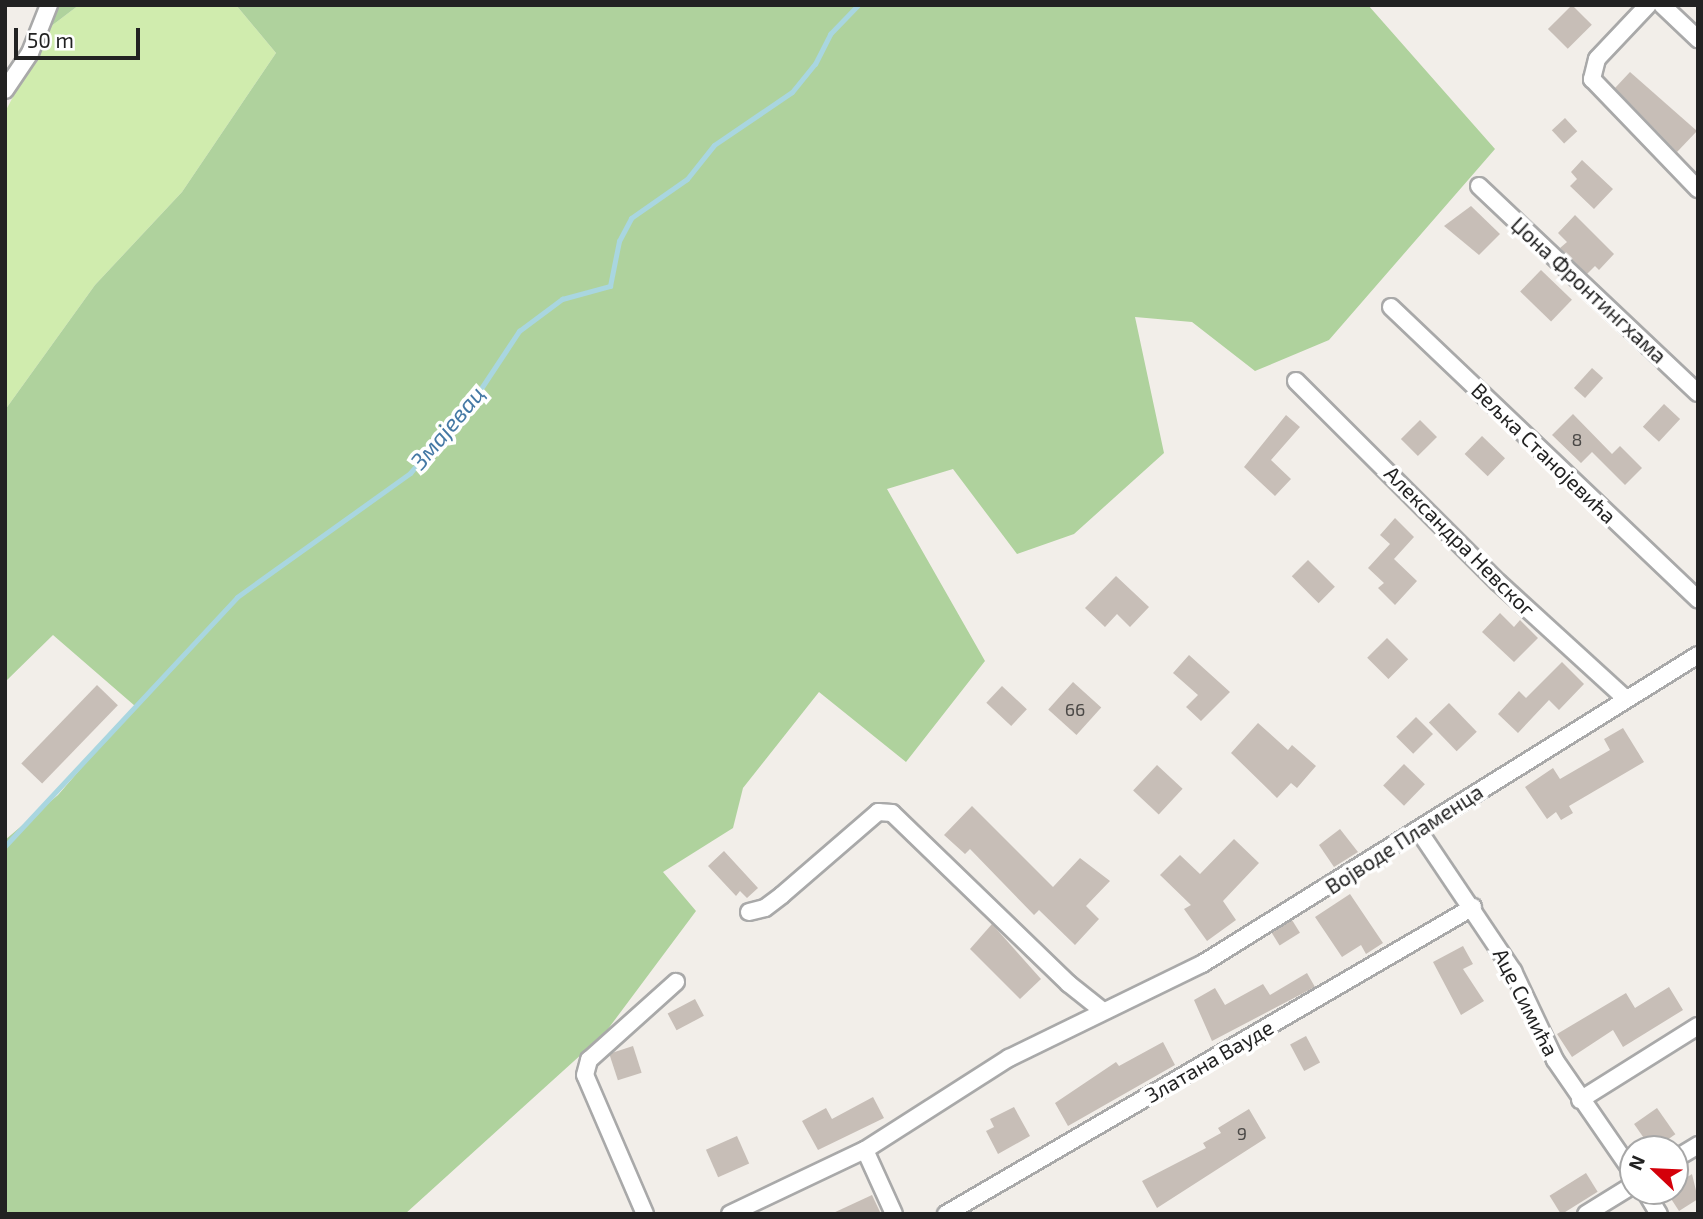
<!DOCTYPE html>
<html>
<head>
<meta charset="utf-8">
<style>
	body { margin:0 }
	#map { position:relative; width:1703px; height:1219px; overflow:hidden; background:#f2eee9; font-family:"Exo 2",sans-serif }
	div>[style] { position:absolute }
	[style*='--x'] { left:calc(var(--x)*1px); top:calc(var(--y)*1px); width:calc(var(--w)*1px); rotate:calc(var(--a)*1deg) }
	.grass>* { inset:0; background:#d0ecae }
	.forest>* { inset:0; background:#afd29d }
	.stream>* { height:5px; margin:-2.5px; padding:0 2.5px; transform-origin:2.5px; border-radius:2.5px; background:#a9d6e0 }
	.building>* { inset:0; background:#c7beb7; transform-origin:0 0 }
	.roads { filter:drop-shadow(2px 0 #a9a9a9) drop-shadow(-2px 0 #a9a9a9) drop-shadow(0 2px #a9a9a9) drop-shadow(0 -2px #a9a9a9) }
	.street>* { height:16px; margin:-8px; padding:0 8px; transform-origin:8px; border-radius:8px; background:#fff }
	span { translate:-50% -50%; white-space:nowrap; text-align:center; line-height:1.15; -webkit-text-stroke:7px #fff; paint-order:stroke }
	.number-label { font-size:18px; color:#4b4947 }
	.number-label span { -webkit-text-stroke-width:0 }
	.street-label { font-size:21px; color:#222 }
	.water-label { font-size:23px; color:#4579a5; font-style:italic }
	.frame { position:absolute; inset:0; border:7px solid #222; pointer-events:none }
	.north { position:absolute; left:1619px; top:1135px; width:70px; height:70px; box-sizing:border-box; background:#fff; border:2px solid #a7a7a7; border-radius:50%; rotate:293deg; font-size:19px; font-weight:700; line-height:28px; text-align:center; color:#222 }
	.north::after { content:''; display:block; margin:auto; width:24px; height:32px; background:#d4000a; clip-path:polygon(50% 0,100% 100%,50% 72%,0 100%) }
	.scale { position:absolute; left:14px; top:28px; width:126px; height:32px; box-sizing:border-box; border:4px solid #222; border-top:0; padding-left:9px; font-size:21px; line-height:24px; white-space:nowrap; color:#222; -webkit-text-stroke:5px #fff; paint-order:stroke }
</style>
</head>
<body>
<div id="map">
	<div class="grass">
		<i style="clip-path:polygon(79px 5px,236px 5px,276px 53px,182px 192px,95px 285px,5px 410px,5px 112px,50px 27px)"></i>
	</div>
	<div class="forest">
		<i style="clip-path:polygon(55px 5px,79px 5px,50px 27px)"></i>
		<i style="clip-path:polygon(236px 5px,1368px 5px,1495px 149px,1329px 340px,1255px 371px,1192px 322px,1135px 317px,1164px 453px,1074px 534px,1017px 554px,953px 469px,887px 489px,985px 661px,906px 762px,819px 692px,743px 788px,733px 828px,663px 872px,696px 911px,605px 1033px,405px 1214px,5px 1214px,5px 840px,58px 795px,135px 706px,53px 635px,5px 682px,5px 410px,95px 285px,182px 192px,276px 53px)"></i>
	</div>
	<div class="stream">
		<i style="--x:5;--y:846;--w:340;--a:-47"></i>
		<i style="--x:237;--y:597;--w:213;--a:-35.6"></i>
		<i style="--x:410;--y:473;--w:98;--a:-49.1"></i>
		<i style="--x:474;--y:399;--w:82;--a:-56.5"></i>
		<i style="--x:519;--y:331;--w:54;--a:-36.7"></i>
		<i style="--x:562;--y:299;--w:50;--a:-15.2"></i>
		<i style="--x:610;--y:286;--w:46;--a:-78.7"></i>
		<i style="--x:619;--y:241;--w:26;--a:-62"></i>
		<i style="--x:631;--y:218;--w:68;--a:-34.9"></i>
		<i style="--x:687;--y:179;--w:43;--a:-51.5"></i>
		<i style="--x:714;--y:145;--w:94;--a:-34.2"></i>
		<i style="--x:792;--y:92;--w:36;--a:-51"></i>
		<i style="--x:815;--y:64;--w:34;--a:-63"></i>
		<i style="--x:830;--y:34;--w:40;--a:-46"></i>
	</div>
	<div class="building">
		<i style="left:1572px;top:5px;width:28px;height:34px;rotate:45deg"></i>
		<i style="clip-path:polygon(1630px 72px,1697px 131px,1677px 152px,1615px 88px)"></i>
		<i style="left:1565px;top:118px;width:18px;height:18px;rotate:47deg"></i>
		<i style="clip-path:polygon(1582px 160px,1613px 189px,1594px 209px,1570px 186px,1577px 179px,1571px 172px)"></i>
		<i style="clip-path:polygon(1471px 206px,1500px 234px,1479px 255px,1444px 226px)"></i>
		<i style="clip-path:polygon(1575px 215px,1614px 254px,1599px 270px,1595px 266px,1587px 274px,1560px 248px,1567px 242px,1558px 233px)"></i>
		<i style="left:1541px;top:270px;width:43px;height:30px;rotate:44deg"></i>
		<i style="left:1592px;top:368px;width:15px;height:27px;rotate:42deg"></i>
		<i style="left:1664px;top:404px;width:22px;height:31px;rotate:43deg"></i>
		<i style="clip-path:polygon(1573px 414px,1612px 454px,1620px 446px,1642px 468px,1625px 485px,1592px 452px,1581px 463px,1552px 435px)"></i>
		<i style="clip-path:polygon(1286px 415px,1300px 427px,1271px 460px,1291px 479px,1275px 496px,1244px 467px)"></i>
		<i style="left:1420px;top:420px;width:24px;height:27px;rotate:45deg"></i>
		<i style="left:1482px;top:436px;width:32px;height:25px;rotate:44deg"></i>
		<i style="clip-path:polygon(1395px 518px,1414px 537px,1394px 559px,1417px 581px,1395px 605px,1378px 588px,1384px 583px,1368px 568px,1390px 544px,1380px 535px)"></i>
		<i style="left:1308px;top:560px;width:38px;height:23px;rotate:45deg"></i>
		<i style="clip-path:polygon(1116px 576px,1149px 607px,1130px 627px,1117px 614px,1105px 627px,1085px 608px)"></i>
		<i style="clip-path:polygon(1500px 613px,1514px 627px,1520px 620px,1538px 638px,1514px 662px,1482px 632px)"></i>
		<i style="left:1387px;top:638px;width:30px;height:28px;rotate:45deg"></i>
		<i style="clip-path:polygon(1189px 655px,1230px 692px,1201px 721px,1186px 707px,1198px 695px,1173px 673px)"></i>
		<i style="clip-path:polygon(1562px 662px,1584px 684px,1559px 710px,1549px 700px,1518px 733px,1498px 714px,1519px 691px,1526px 698px)"></i>
		<i style="left:1073px;top:682px;width:38px;height:37px;rotate:42deg"></i>
		<i style="left:97px;top:685px;width:29px;height:109px;rotate:44deg"></i>
		<i style="left:1002px;top:686px;width:34px;height:23px;rotate:43deg"></i>
		<i style="left:1449px;top:703px;width:40px;height:28px;rotate:46deg"></i>
		<i style="left:1416px;top:717px;width:24px;height:28px;rotate:45deg"></i>
		<i style="clip-path:polygon(1258px 723px,1288px 750px,1292px 745px,1316px 766px,1297px 788px,1291px 783px,1277px 798px,1231px 753px)"></i>
		<i style="clip-path:polygon(1623px 728px,1644px 762px,1569px 806px,1573px 813px,1561px 820px,1556px 812px,1547px 819px,1525px 787px,1553px 768px,1560px 779px,1610px 750px,1604px 739px)"></i>
		<i style="left:1404px;top:764px;width:29px;height:30px;rotate:44deg"></i>
		<i style="left:1157px;top:765px;width:35px;height:35px;rotate:43deg"></i>
		<i style="clip-path:polygon(972px 806px,1053px 887px,1080px 858px,1110px 881px,1086px 906px,1099px 919px,1075px 945px,1039px 910px,1034px 915px,970px 849px,965px 854px,944px 835px)"></i>
		<i style="clip-path:polygon(1340px 829px,1358px 852px,1334px 867px,1319px 845px)"></i>
		<i style="clip-path:polygon(1234px 839px,1259px 863px,1223px 901px,1236px 920px,1207px 941px,1184px 909px,1191px 905px,1160px 875px,1180px 855px,1200px 874px)"></i>
		<i style="clip-path:polygon(724px 851px,758px 888px,747px 898px,740px 891px,736px 896px,708px 866px)"></i>
		<i style="clip-path:polygon(1350px 894px,1383px 943px,1366px 954px,1361px 945px,1342px 957px,1315px 917px)"></i>
		<i style="left:1292px;top:920px;width:15px;height:24px;rotate:58deg"></i>
		<i style="clip-path:polygon(992px 924px,1041px 979px,1020px 999px,970px 949px)"></i>
		<i style="clip-path:polygon(1463px 946px,1473px 964px,1463px 969px,1484px 1001px,1461px 1015px,1433px 962px)"></i>
		<i style="clip-path:polygon(1307px 973px,1315px 987px,1212px 1041px,1194px 1000px,1215px 988px,1225px 1005px,1263px 984px,1270px 995px)"></i>
		<i style="clip-path:polygon(1669px 987px,1683px 1010px,1623px 1047px,1613px 1030px,1572px 1057px,1557px 1034px,1626px 993px,1635px 1008px)"></i>
		<i style="left:695px;top:999px;width:19px;height:31px;rotate:62deg"></i>
		<i style="left:1306px;top:1036px;width:30px;height:18px;rotate:62deg"></i>
		<i style="clip-path:polygon(1163px 1042px,1175px 1065px,1068px 1126px,1055px 1103px,1116px 1062px,1119px 1066px)"></i>
		<i style="left:633px;top:1046px;width:28px;height:25px;rotate:72deg"></i>
		<i style="clip-path:polygon(873px 1097px,884px 1118px,818px 1150px,802px 1121px,826px 1108px,832px 1119px)"></i>
		<i style="clip-path:polygon(1014px 1107px,1030px 1136px,998px 1154px,986px 1131px,994px 1127px,990px 1119px)"></i>
		<i style="left:1657px;top:1108px;width:32px;height:28px;rotate:55deg"></i>
		<i style="clip-path:polygon(1249px 1109px,1266px 1138px,1157px 1208px,1142px 1181px,1206px 1148px,1203px 1143px,1221px 1133px,1218px 1128px)"></i>
		<i style="left:737px;top:1136px;width:30px;height:34px;rotate:66deg"></i>
		<i style="left:1586px;top:1173px;width:22px;height:43px;rotate:58deg"></i>
		<i style="clip-path:polygon(1692px 1174px,1698px 1199px,1679px 1211px,1666px 1191px,1675px 1191px,1675px 1185px)"></i>
		<i style="clip-path:polygon(872px 1195px,881px 1214px,831px 1214px)"></i>
	</div>
	<div class="roads">
		<div class="street">
			<i style="--x:1648;--y:5;--w:74;--a:133.4"></i>
			<i style="--x:1597;--y:59;--w:21;--a:104"></i>
			<i style="--x:1592;--y:79;--w:153;--a:46.1"></i>
			<i style="--x:1662;--y:5;--w:50;--a:43.4"></i>
			<i style="--x:5;--y:90;--w:45;--a:-56"></i>
			<i style="--x:30;--y:53;--w:52;--a:-68.4"></i>
			<i style="--x:1479;--y:186;--w:301;--a:43.4"></i>
			<i style="--x:1391;--y:307;--w:424;--a:43.6"></i>
			<i style="--x:1296;--y:381;--w:286;--a:44.9"></i>
			<i style="--x:1499;--y:583;--w:172;--a:42.4"></i>
			<i style="--x:1419;--y:831;--w:169;--a:56.1"></i>
			<i style="--x:1513;--y:971;--w:98;--a:64.7"></i>
			<i style="--x:1555;--y:1060;--w:137;--a:55.4"></i>
			<i style="--x:749;--y:912;--w:16;--a:-14"></i>
			<i style="--x:765;--y:908;--w:21;--a:-37"></i>
			<i style="--x:782;--y:895;--w:127;--a:-40.8"></i>
			<i style="--x:878;--y:812;--w:14;--a:4"></i>
			<i style="--x:892;--y:813;--w:246;--a:44"></i>
			<i style="--x:1069;--y:984;--w:43;--a:38.5"></i>
			<i style="--x:1580;--y:1100;--w:139;--a:-32.1"></i>
			<i style="--x:865;--y:1150;--w:70;--a:65.6"></i>
			<i style="--x:1675;--y:1159;--w:27;--a:-31"></i>
			<i style="--x:1645;--y:1191;--w:27;--a:59"></i>
			<i style="--x:645;--y:1214;--w:151;--a:-113.3"></i>
			<i style="--x:585;--y:1075;--w:16;--a:-75"></i>
			<i style="--x:589;--y:1060;--w:117;--a:-41.9"></i>
			<i style="--x:730;--y:1214;--w:149;--a:-25.4"></i>
			<i style="--x:865;--y:1150;--w:171;--a:-32.6"></i>
			<i style="--x:1009;--y:1058;--w:215;--a:-26"></i>
			<i style="--x:1202;--y:964;--w:584;--a:-31.92"></i>
			<i style="--x:946;--y:1214;--w:610;--a:-30.22"></i>
			<i style="--x:1586;--y:1214;--w:55;--a:-31.7"></i>
		</div>
	</div>
	<div class="number-label">
		<span style="left:1577px;top:439px">8</span>
		<span style="left:1075px;top:709px">66</span>
		<span style="left:1242px;top:1133px">9</span>
	</div>
	<div class="street-label">
		<span style="left:1589px;top:290px;rotate:43deg">Џона Фронтингхама</span>
		<span style="left:1544px;top:453px;rotate:44deg">Вељка Станојевића</span>
		<span style="left:1460px;top:541px;rotate:45deg">Александра Невског</span>
		<span style="left:1404px;top:839px;rotate:-33deg">Војводе Пламенца</span>
		<span style="left:1526px;top:1002px;rotate:63deg">Аце Симића</span>
		<span style="left:1209px;top:1061px;rotate:-30deg">Златана Вауде</span>
	</div>
	<div class="water-label">
		<span style="left:447px;top:427px;rotate:-50deg">Змајевац</span>
	</div>
	<div class="frame"></div>
	<div class="north">N</div>
	<div class="scale">50 m</div>
</div>
</body>
</html>
